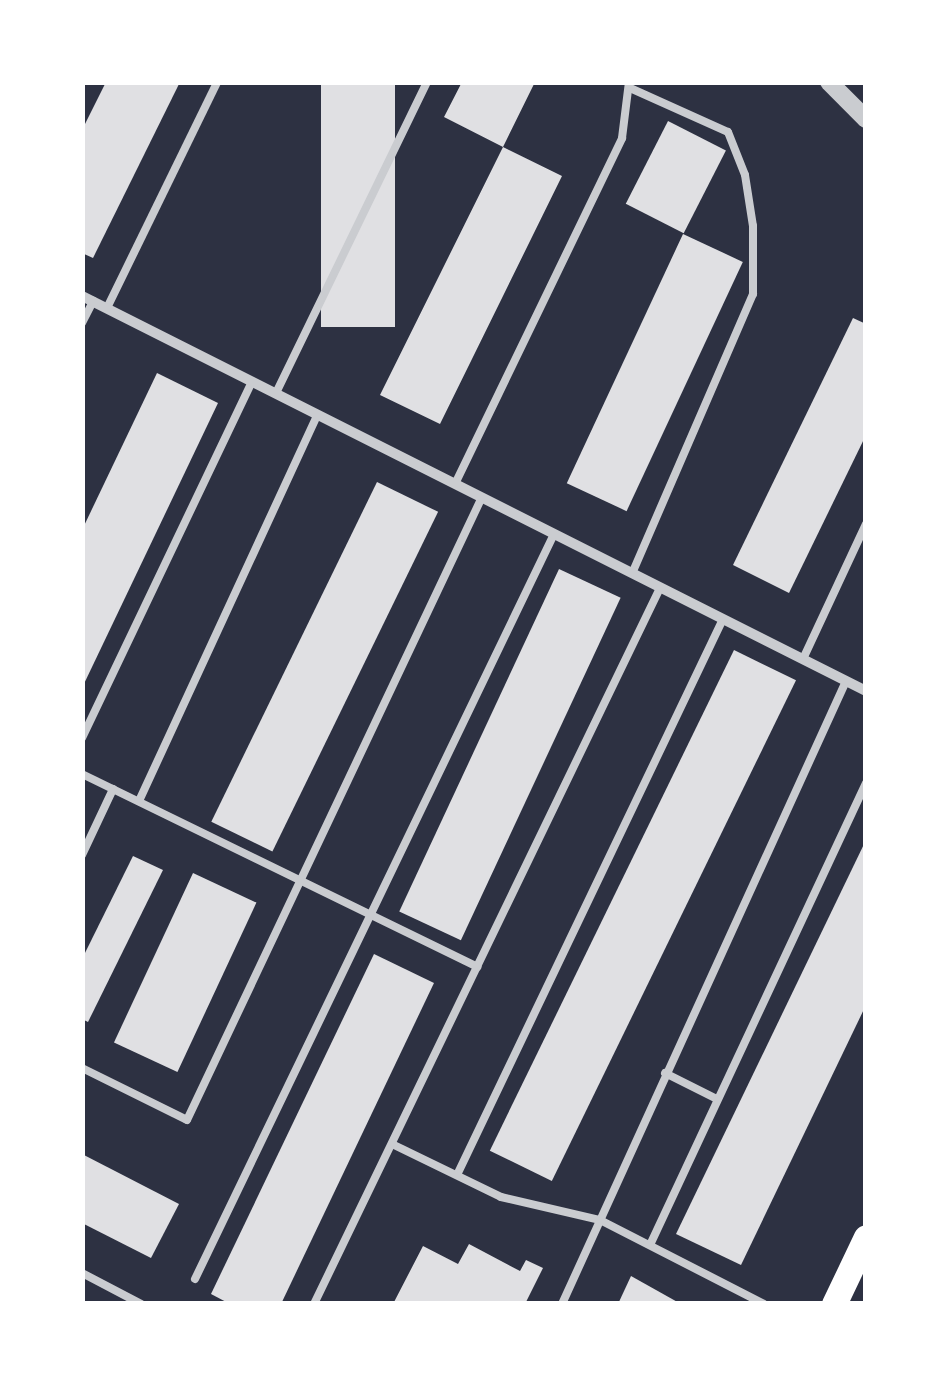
<!DOCTYPE html>
<html>
<head>
<meta charset="utf-8">
<style>
	body { margin:0 }
	#map { position:relative; width:948px; height:1386px; overflow:hidden; background:#2d3142; font-family:Cabin,sans-serif }
	div>[style] { position:absolute }
	[style*='--x'] { left:calc(var(--x)*1px); top:calc(var(--y)*1px); width:calc(var(--w)*1px); rotate:calc(var(--a)*1deg) }
	.building>* { inset:0; background:#e0e0e3; transform-origin:0 0 }
	.service>* { height:8px; margin:-4px; padding:0 4px; transform-origin:4px; border-radius:4px; background:#caccd0 }
	.minor>* { height:10px; margin:-5px; padding:0 5px; transform-origin:5px; border-radius:5px; background:#caccd0 }
	.tertiary>* { height:18px; margin:-9px; padding:0 9px; transform-origin:9px; border-radius:9px; background:#caccd0 }
	.primary>* { height:25px; margin:-12.5px; padding:0 12.5px; transform-origin:12.5px; border-radius:12.5px; background:#fff }
	span { translate:-50% -50%; white-space:nowrap; text-align:center; line-height:1.15; -webkit-text-stroke:8px #fff; paint-order:stroke }
	.frame { position:absolute; inset:0; border:85px solid #fff; pointer-events:none }
</style>
</head>
<body>
<div id="map">
	<div class="building">
		<i style="clip-path:polygon(106px 82px,180px 82px,93px 258px,82px 253px,82px 130px)"></i>
		<i style="left:321px;top:82px;width:74px;height:245px"></i>
		<i style="clip-path:polygon(462px 82px,535px 82px,503px 147px,562px 176px,440px 424px,380px 395px,503px 147px,444px 117px)"></i>
		<i style="left:668px;top:121px;width:65px;height:93px;rotate:27deg"></i>
		<i style="left:683px;top:234px;width:66px;height:275px;rotate:25deg"></i>
		<i style="clip-path:polygon(853px 318px,866px 324px,866px 435px,789px 593px,733px 565px)"></i>
		<i style="clip-path:polygon(157px 373px,218px 403px,82px 688px,82px 530px)"></i>
		<i style="left:377px;top:482px;width:68px;height:378px;rotate:26deg"></i>
		<i style="left:559px;top:569px;width:68px;height:378px;rotate:25deg"></i>
		<i style="left:734px;top:650px;width:69px;height:557px;rotate:26deg"></i>
		<i style="clip-path:polygon(866px 840px,866px 1005px,741px 1265px,676px 1234px)"></i>
		<i style="clip-path:polygon(133px 856px,163px 870px,88px 1022px,82px 1019px,82px 959px)"></i>
		<i style="left:193px;top:873px;width:70px;height:187px;rotate:25deg"></i>
		<i style="clip-path:polygon(374px 954px,434px 983px,281px 1304px,230px 1304px,211px 1294px)"></i>
		<i style="clip-path:polygon(82px 1154px,179px 1204px,151px 1258px,82px 1223px)"></i>
		<i style="clip-path:polygon(469px 1244px,520px 1271px,526px 1260px,543px 1268px,525px 1304px,393px 1304px,423px 1246px,458px 1264px)"></i>
		<i style="clip-path:polygon(631px 1276px,681px 1304px,618px 1304px)"></i>
	</div>
	<div class="service">
		<i style="--x:630;--y:88;--w:107;--a:24.2"></i>
		<i style="--x:728;--y:132;--w:46;--a:68.4"></i>
		<i style="--x:745;--y:175;--w:52;--a:81.1"></i>
		<i style="--x:753;--y:226;--w:68;--a:90"></i>
		<i style="--x:753;--y:294;--w:304;--a:113.4"></i>
		<i style="--x:107;--y:308;--w:251;--a:-64"></i>
		<i style="--x:82;--y:323;--w:25;--a:-63"></i>
		<i style="--x:276;--y:393;--w:346;--a:-64.1"></i>
		<i style="--x:455;--y:484;--w:384;--a:-64.2"></i>
		<i style="--x:622;--y:138;--w:56;--a:-82.9"></i>
		<i style="--x:803;--y:659;--w:149;--a:-65"></i>
		<i style="--x:82;--y:738;--w:395;--a:-64.5"></i>
		<i style="--x:82;--y:774;--w:440;--a:26"></i>
		<i style="--x:139;--y:801;--w:425;--a:-65.2"></i>
		<i style="--x:82;--y:855;--w:73;--a:-64.8"></i>
		<i style="--x:82;--y:1068;--w:117;--a:26.3"></i>
		<i style="--x:187;--y:1120;--w:689;--a:-64.66"></i>
		<i style="--x:665;--y:1073;--w:58;--a:26.6"></i>
		<i style="--x:392;--y:1144;--w:121;--a:25.9"></i>
		<i style="--x:501;--y:1197;--w:102;--a:13.1"></i>
		<i style="--x:600;--y:1220;--w:184;--a:27.1"></i>
		<i style="--x:457;--y:1175;--w:616;--a:-64.43"></i>
		<i style="--x:650;--y:1245;--w:510;--a:-64.94"></i>
		<i style="--x:82;--y:1273;--w:67;--a:27.7"></i>
		<i style="--x:195;--y:1279;--w:827;--a:-64.27"></i>
		<i style="--x:314;--y:1304;--w:795;--a:-64.21"></i>
		<i style="--x:562;--y:1304;--w:685;--a:-65.49"></i>
	</div>
	<div class="minor">
		<i style="--x:82;--y:296;--w:878;--a:26.74"></i>
	</div>
	<div class="tertiary">
		<i style="--x:829;--y:82;--w:52;--a:45"></i>
	</div>
	<div class="primary">
		<i style="--x:834;--y:1304;--w:74;--a:-64.5"></i>
	</div>
	<div class="frame"></div>
</div>
</body>
</html>
